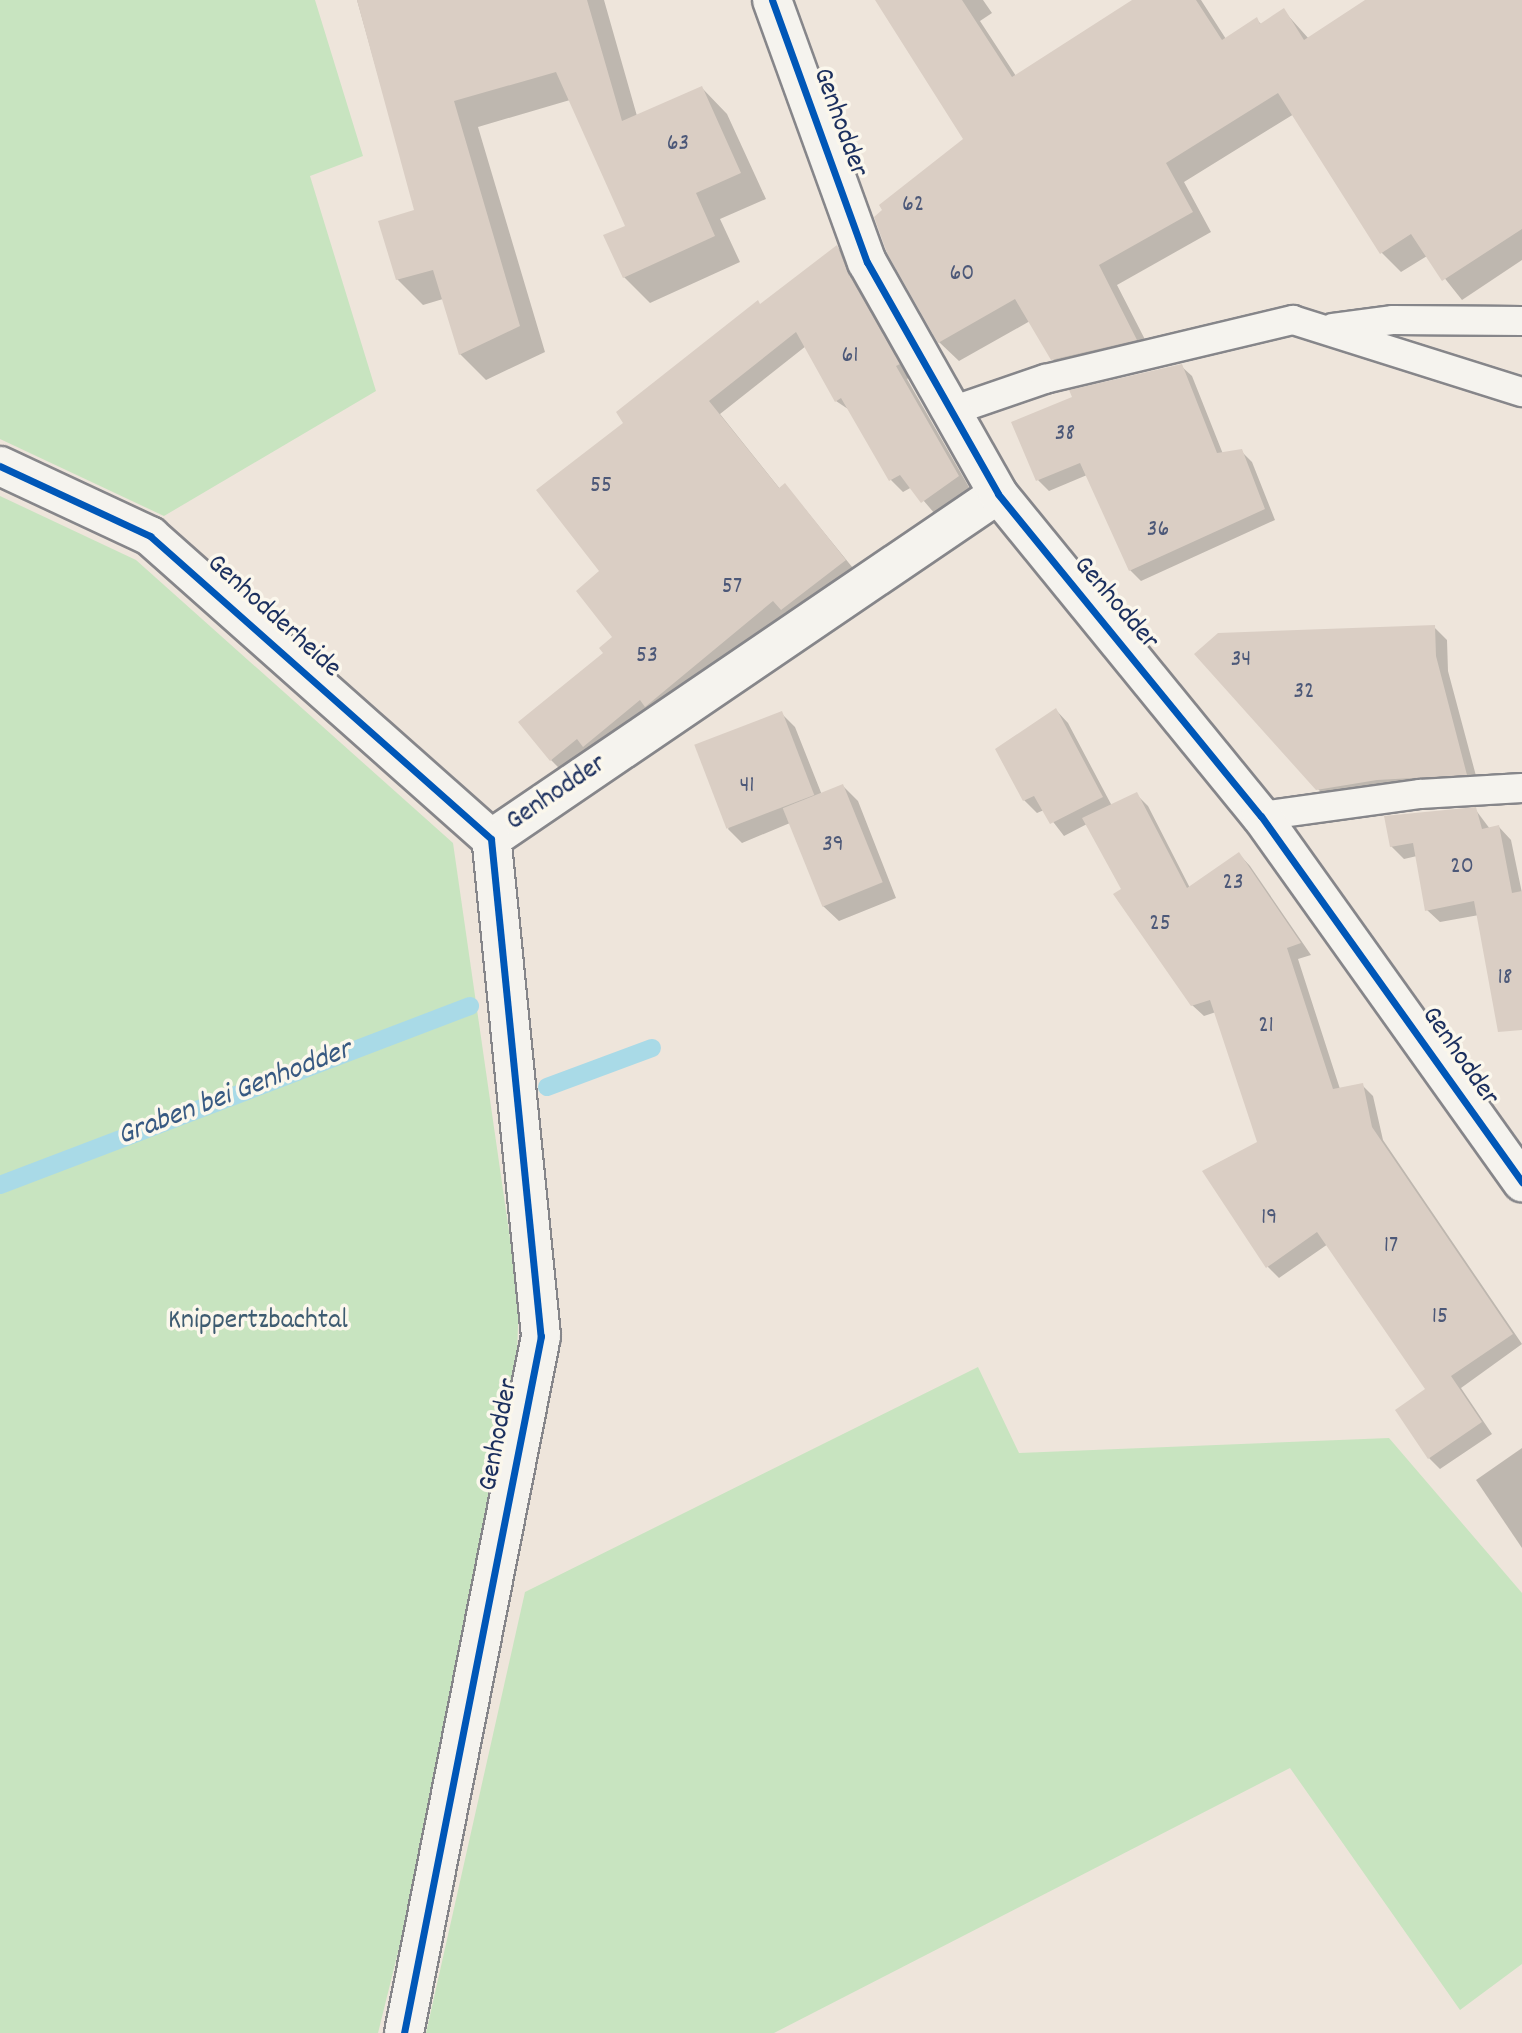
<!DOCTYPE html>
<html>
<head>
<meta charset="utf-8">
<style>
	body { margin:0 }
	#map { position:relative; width:1522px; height:2033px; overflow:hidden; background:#eee5db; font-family:Dekko,sans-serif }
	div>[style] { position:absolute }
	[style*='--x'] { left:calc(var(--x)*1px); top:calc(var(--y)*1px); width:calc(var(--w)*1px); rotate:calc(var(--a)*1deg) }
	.green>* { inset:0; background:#c8e4c0 }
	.shadow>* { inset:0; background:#0003 }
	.stream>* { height:18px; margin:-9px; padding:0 9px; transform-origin:9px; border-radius:9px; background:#a9dae7 }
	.building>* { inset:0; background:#dacec4; transform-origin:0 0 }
	.roads { filter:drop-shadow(2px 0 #86868a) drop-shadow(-2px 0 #86868a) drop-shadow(0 2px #86868a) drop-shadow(0 -2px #86868a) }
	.service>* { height:28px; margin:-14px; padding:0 14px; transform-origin:14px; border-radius:14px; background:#f5f3ee }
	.minor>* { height:38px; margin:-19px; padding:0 19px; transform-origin:19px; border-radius:19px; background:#f5f3ee }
	.tertiary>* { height:38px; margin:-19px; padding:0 19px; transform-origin:19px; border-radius:19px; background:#f5f3ee }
	.cycleway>* { height:7px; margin:-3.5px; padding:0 3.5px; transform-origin:3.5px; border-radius:3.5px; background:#0057b8 }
	span { translate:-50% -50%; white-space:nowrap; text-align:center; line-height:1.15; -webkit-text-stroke:7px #fbf7ec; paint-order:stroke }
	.number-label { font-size:24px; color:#4c5878 }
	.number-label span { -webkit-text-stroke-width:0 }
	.street-label { font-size:28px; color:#1b2f5e }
	.park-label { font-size:28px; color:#3e5c71 }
	.water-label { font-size:30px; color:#375982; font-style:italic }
</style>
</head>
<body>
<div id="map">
	<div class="green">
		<i style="clip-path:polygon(0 0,315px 0,363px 156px,310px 176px,376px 391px,164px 516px,0 439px)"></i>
		<i style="clip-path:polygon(0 496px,136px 560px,453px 843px,519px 1301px,515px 1404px,437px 1794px,378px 2033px,0 2033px)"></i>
		<i style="clip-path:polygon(978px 1367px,1019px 1453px,1389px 1438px,1522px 1593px,1522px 1964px,1460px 2010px,1290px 1768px,774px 2033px,426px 2033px,525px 1592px)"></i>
	</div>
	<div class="shadow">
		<i style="clip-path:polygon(357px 0,604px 0,637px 116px,702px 88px,727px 114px,766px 199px,720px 219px,740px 262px,650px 303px,624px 277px,627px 226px,570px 100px,478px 127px,545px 352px,486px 380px,460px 354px,443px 299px,423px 305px,397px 279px,416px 211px)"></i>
		<i style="clip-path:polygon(877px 0,983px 0,992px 13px,980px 21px,1016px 76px,1135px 0,1201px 0,1226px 39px,1256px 19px,1262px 25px,1284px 11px,1309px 39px,1369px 0,1522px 0,1522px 260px,1462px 300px,1427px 256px,1401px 272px,1381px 252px,1294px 114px,1184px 182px,1211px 232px,1117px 285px,1155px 359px,1072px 379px,1053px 359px,1030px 321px,959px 361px,939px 342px,965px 139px)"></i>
		<i style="clip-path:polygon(837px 247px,849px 259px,910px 377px,907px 379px,970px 489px,935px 514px,912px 487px,903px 492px,891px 480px,851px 411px,836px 401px,806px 346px,720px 414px,780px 489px,796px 498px,857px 573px,794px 621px,786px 612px,658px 717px,563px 772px,551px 760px,615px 637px,601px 571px,625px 423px)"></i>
		<i style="clip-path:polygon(1181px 366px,1192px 376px,1223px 454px,1241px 451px,1252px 462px,1275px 520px,1141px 581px,1130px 570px,1087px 475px,1049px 491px,1038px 480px,1013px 423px)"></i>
		<i style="clip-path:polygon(1434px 627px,1447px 640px,1448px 671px,1479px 787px,1331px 802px,1318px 789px)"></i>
		<i style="clip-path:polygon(1056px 710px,1068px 723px,1112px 806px,1136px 794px,1148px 806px,1190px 888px,1239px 854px,1250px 866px,1311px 955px,1298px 959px,1340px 1089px,1362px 1085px,1373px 1096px,1383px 1140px,1522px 1344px,1461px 1388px,1492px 1434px,1440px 1469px,1429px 1458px,1428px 1390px,1328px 1244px,1279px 1278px,1268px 1267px,1259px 1143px,1216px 1012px,1204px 1016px,1192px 1005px,1087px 824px,1064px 836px,1044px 810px,1037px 813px,1024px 800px)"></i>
		<i style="clip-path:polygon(781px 713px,795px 727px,822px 795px,843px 786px,858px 801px,896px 898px,839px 921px,823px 906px,790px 823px,742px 843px,728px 829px)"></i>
		<i style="clip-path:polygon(1475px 809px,1490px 829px,1499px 827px,1511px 840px,1522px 893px,1522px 1020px,1479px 915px,1440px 922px,1427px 910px,1417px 856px,1404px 859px,1391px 846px)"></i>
		<i style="clip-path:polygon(1522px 1448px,1522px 1548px,1476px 1480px)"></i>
	</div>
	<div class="stream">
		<i style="--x:547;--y:1087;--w:112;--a:-20.4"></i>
		<i style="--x:0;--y:1185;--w:503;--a:-20.85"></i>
	</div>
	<div class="building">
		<i style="clip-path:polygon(357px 0,587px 0,622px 121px,702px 86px,741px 173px,696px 193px,715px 236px,623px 278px,603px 235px,625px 226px,556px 72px,454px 101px,520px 326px,459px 355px,433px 270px,396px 280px,378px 221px,414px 210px)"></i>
		<i style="clip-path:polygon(875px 0,962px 0,1012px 77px,1132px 0,1196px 0,1222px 40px,1257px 17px,1260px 24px,1284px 8px,1304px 40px,1365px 0,1522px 0,1522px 229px,1442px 281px,1411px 234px,1380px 254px,1278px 93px,1166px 163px,1193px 212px,1099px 265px,1137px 340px,1051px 360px,1015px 299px,938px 343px,887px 253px,874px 217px,882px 210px,879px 205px,963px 139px)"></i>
		<i style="clip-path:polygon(837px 245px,848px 273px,900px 364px,896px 366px,959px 476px,921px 503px,900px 475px,889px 481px,841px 398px,835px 402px,796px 332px,709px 401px,779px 488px,785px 483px,846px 560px,781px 610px,773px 601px,645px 707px,640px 700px,583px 747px,577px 739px,550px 761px,518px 722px,603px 653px,599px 648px,612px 637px,576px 591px,599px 571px,536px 490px,623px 423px,616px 412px,758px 300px,760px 304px)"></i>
		<i style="clip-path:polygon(1182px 364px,1217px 453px,1242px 449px,1265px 509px,1129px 571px,1080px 463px,1036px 481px,1011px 422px,1072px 397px,1069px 390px)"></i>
		<i style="clip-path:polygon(1435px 625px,1436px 656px,1467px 775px,1377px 780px,1316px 790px,1194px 654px,1218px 633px)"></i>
		<i style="clip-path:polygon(1056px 708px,1103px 797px,1050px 824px,1034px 796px,1023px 801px,995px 749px)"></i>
		<i style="left:782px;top:711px;width:90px;height:94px;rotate:69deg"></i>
		<i style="left:843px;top:784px;width:106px;height:65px;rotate:68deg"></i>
		<i style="clip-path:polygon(1137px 792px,1187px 888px,1239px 852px,1301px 943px,1287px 948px,1333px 1089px,1363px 1083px,1372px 1127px,1513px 1334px,1451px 1376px,1482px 1422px,1428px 1459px,1395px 1410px,1425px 1389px,1317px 1232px,1266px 1268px,1202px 1171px,1257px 1142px,1210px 1000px,1191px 1006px,1113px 894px,1121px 889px,1082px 818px)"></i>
		<i style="clip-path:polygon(1476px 807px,1482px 829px,1499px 825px,1512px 893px,1522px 891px,1522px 1030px,1498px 1032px,1474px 901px,1425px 911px,1413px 843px,1390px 847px,1384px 816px)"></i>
	</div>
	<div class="roads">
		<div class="service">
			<i style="--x:1333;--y:328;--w:61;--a:-7.6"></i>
			<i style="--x:1393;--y:320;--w:129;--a:0.4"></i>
			<i style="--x:949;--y:412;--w:102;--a:-19"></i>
			<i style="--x:1045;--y:379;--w:255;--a:-13.4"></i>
			<i style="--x:1293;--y:320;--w:240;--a:17.5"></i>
			<i style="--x:1261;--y:816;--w:161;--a:-7.9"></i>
			<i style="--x:1420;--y:794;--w:102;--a:-3.4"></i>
		</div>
		<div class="minor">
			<i style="--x:0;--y:466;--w:166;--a:25"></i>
			<i style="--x:150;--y:536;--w:456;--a:41.6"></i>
			<i style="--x:491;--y:839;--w:613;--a:-34.23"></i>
			<i style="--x:404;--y:2033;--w:710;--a:-78.88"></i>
			<i style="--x:541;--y:1336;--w:500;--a:-95.7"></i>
		</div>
		<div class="tertiary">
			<i style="--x:772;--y:0;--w:279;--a:70.1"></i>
			<i style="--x:867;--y:262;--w:266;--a:60.5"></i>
			<i style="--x:998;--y:494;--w:416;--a:50.8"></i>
			<i style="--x:1261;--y:816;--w:450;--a:54.5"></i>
		</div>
	</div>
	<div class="cycleway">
		<i style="--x:772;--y:0;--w:279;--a:70.1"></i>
		<i style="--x:867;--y:262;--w:266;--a:60.5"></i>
		<i style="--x:998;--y:494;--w:416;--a:50.8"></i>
		<i style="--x:1261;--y:816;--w:450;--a:54.5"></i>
		<i style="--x:0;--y:466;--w:166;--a:25"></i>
		<i style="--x:150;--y:536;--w:456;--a:41.6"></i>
		<i style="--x:491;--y:839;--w:500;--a:84.3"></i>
		<i style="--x:541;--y:1336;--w:710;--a:101.12"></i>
	</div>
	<div class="number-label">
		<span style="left:678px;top:145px">63</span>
		<span style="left:913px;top:206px">62</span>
		<span style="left:962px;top:275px">60</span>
		<span style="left:850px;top:357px">61</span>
		<span style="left:1065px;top:435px">38</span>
		<span style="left:601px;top:487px">55</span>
		<span style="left:1158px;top:531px">36</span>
		<span style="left:732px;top:588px">57</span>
		<span style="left:647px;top:657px">53</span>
		<span style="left:1241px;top:661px">34</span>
		<span style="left:1304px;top:693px">32</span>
		<span style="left:747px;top:787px">41</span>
		<span style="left:833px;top:846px">39</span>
		<span style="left:1462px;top:868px">20</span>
		<span style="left:1233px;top:884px">23</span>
		<span style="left:1160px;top:925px">25</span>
		<span style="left:1505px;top:979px">18</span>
		<span style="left:1266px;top:1027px">21</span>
		<span style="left:1269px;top:1219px">19</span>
		<span style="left:1391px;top:1247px">17</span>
		<span style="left:1440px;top:1318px">15</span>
	</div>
	<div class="street-label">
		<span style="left:839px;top:123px;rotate:70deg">Genhodder</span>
		<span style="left:1115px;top:604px;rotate:49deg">Genhodder</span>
		<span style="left:273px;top:617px;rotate:42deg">Genhodderheide</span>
		<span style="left:557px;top:794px;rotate:-34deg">Genhodder</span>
		<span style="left:1459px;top:1057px;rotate:55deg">Genhodder</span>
		<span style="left:500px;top:1435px;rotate:-79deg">Genhodder</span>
	</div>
	<div class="park-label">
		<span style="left:258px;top:1322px">Knippertzbachtal</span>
	</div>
	<div class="water-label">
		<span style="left:235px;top:1095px;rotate:-21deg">Graben bei Genhodder</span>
	</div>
</div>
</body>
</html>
